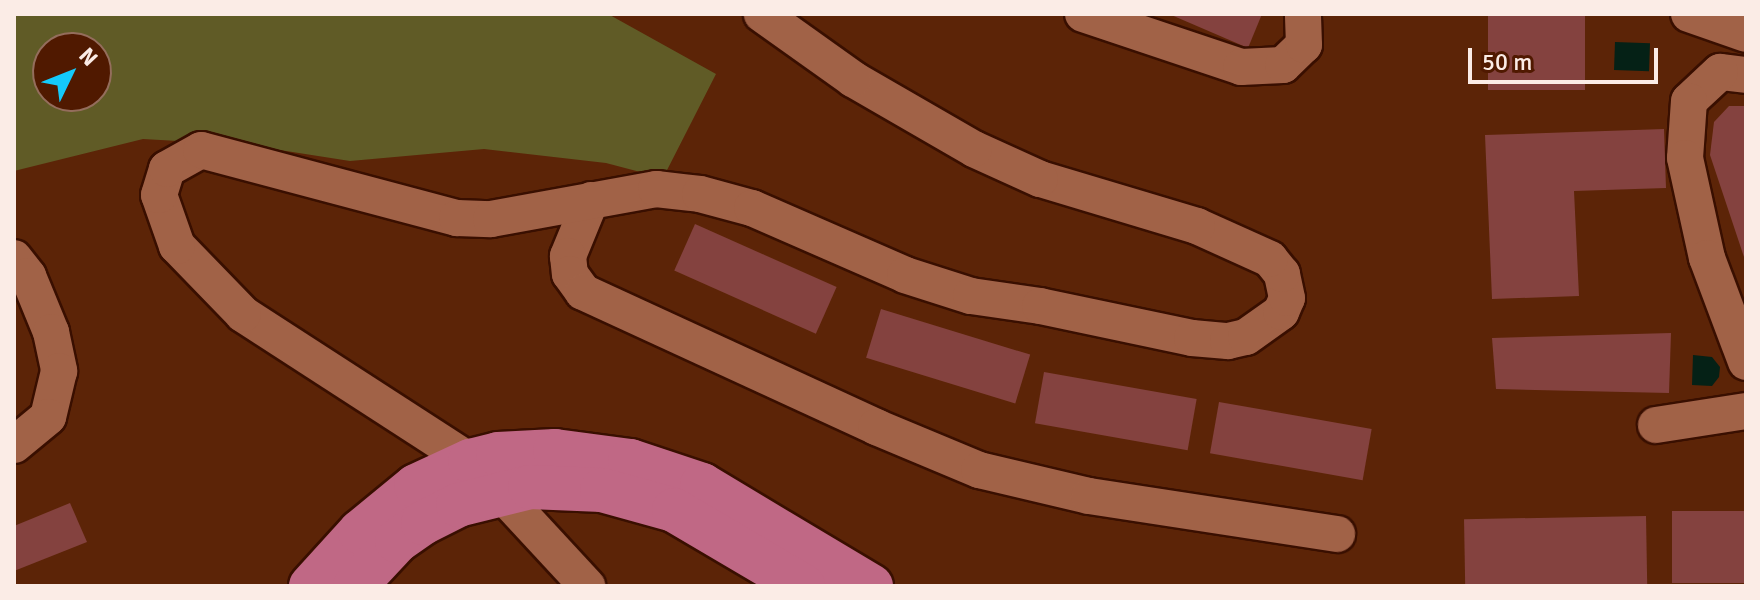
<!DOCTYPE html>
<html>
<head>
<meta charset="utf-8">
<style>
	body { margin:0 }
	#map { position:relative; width:1760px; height:600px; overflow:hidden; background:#5c2407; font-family:Signika,sans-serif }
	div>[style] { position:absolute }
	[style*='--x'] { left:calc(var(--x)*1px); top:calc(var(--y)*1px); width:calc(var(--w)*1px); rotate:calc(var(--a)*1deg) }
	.green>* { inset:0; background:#605b26 }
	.water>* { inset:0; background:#052116; transform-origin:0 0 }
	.building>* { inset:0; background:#84423f; transform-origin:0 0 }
	.roads { filter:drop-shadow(2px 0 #390f00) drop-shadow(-2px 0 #390f00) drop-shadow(0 2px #390f00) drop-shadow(0 -2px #390f00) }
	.minor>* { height:36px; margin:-18px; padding:0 18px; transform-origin:18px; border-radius:18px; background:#a16247 }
	.major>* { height:44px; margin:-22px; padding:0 22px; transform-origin:22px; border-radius:22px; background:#c06885 }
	span { translate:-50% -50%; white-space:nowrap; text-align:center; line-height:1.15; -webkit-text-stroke:7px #501900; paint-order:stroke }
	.frame { position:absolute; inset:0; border:16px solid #fbece6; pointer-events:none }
	.north { position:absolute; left:32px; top:32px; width:80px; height:80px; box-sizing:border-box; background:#501900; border:2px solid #946d5c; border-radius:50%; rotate:47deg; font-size:22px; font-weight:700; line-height:32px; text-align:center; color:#fbece6 }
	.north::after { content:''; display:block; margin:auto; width:28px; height:36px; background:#14cafb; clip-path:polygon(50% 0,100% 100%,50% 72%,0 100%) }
	.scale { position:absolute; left:1468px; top:48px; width:190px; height:36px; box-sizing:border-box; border:4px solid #fbece6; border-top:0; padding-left:10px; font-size:24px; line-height:28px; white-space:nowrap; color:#fbece6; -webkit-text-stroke:6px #501900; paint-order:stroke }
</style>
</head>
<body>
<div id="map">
	<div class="green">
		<i style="clip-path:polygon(evenodd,14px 14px,608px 14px,716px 74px,663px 178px,606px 163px,484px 149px,350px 161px,248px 145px,143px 139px,14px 171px,14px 14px,48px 48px,96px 48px,96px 96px,48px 96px,48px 48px)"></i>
	</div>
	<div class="water">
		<i style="left:1615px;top:42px;width:35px;height:28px;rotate:2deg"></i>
		<i style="clip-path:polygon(1693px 355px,1712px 357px,1720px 367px,1719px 377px,1712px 386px,1692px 385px)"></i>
	</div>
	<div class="building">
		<i style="clip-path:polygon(1169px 14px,1262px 14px,1248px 48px)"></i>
		<i style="left:1488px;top:14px;width:97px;height:76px"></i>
		<i style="clip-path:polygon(1729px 106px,1746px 106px,1745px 260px,1710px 155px,1714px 122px)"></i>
		<i style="clip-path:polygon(1664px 129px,1666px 188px,1574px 191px,1579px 296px,1492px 299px,1485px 135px)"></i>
		<i style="left:695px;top:224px;width:155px;height:51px;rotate:24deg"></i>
		<i style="left:881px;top:309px;width:156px;height:51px;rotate:17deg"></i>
		<i style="clip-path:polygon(1671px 333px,1669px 393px,1496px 389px,1492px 338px)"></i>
		<i style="left:1044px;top:372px;width:155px;height:52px;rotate:10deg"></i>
		<i style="left:1219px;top:402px;width:155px;height:52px;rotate:10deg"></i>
		<i style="clip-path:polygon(70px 503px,87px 542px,14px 571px,14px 526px)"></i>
		<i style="left:1746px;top:511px;width:72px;height:74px;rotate:90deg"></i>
		<i style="left:1646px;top:516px;width:70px;height:182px;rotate:89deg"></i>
	</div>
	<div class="roads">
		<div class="minor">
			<i style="--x:1083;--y:14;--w:167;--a:18.5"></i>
			<i style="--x:1241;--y:67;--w:42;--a:-2.7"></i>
			<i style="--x:1283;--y:65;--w:29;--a:-44"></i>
			<i style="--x:1304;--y:45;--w:31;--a:-92"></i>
			<i style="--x:1689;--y:14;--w:60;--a:19.3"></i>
			<i style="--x:1746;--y:75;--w:26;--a:-173"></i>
			<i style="--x:1720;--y:72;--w:42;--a:136.9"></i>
			<i style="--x:1689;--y:101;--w:57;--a:94"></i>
			<i style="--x:1685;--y:158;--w:102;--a:77.6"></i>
			<i style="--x:1707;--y:258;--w:111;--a:69.4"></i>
			<i style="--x:591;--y:200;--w:61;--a:112.3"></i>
			<i style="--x:568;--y:256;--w:18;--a:84"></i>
			<i style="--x:570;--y:274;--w:22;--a:54"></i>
			<i style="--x:583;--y:292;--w:323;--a:24.7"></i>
			<i style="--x:876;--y:427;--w:112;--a:22.7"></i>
			<i style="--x:979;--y:470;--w:113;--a:13.3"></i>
			<i style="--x:1089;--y:496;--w:251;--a:8.7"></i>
			<i style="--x:14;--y:258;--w:23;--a:52"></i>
			<i style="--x:28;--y:276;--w:61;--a:67.7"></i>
			<i style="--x:51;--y:332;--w:40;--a:78"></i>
			<i style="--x:59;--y:371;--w:47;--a:103.4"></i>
			<i style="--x:48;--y:417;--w:44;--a:140.5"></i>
			<i style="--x:1656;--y:425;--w:91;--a:-8.8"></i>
			<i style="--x:470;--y:461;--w:270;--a:-147.1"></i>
			<i style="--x:243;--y:314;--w:95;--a:-134.1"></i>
			<i style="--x:177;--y:246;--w:54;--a:-109.4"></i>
			<i style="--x:159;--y:195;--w:27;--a:-73"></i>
			<i style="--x:167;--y:169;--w:39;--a:-29"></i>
			<i style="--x:201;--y:150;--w:265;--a:14.9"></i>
			<i style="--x:457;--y:218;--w:34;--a:2"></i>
			<i style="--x:491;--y:219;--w:168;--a:-10.3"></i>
			<i style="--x:656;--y:189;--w:44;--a:6.5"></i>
			<i style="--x:700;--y:194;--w:54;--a:15.1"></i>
			<i style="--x:752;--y:208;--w:167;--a:23.6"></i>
			<i style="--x:905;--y:275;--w:69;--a:17.7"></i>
			<i style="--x:971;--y:296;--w:70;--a:8.2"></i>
			<i style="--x:1040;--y:306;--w:155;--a:11.9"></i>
			<i style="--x:1192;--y:338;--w:36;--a:5"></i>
			<i style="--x:1228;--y:341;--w:18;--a:-13"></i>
			<i style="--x:1246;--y:337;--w:43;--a:-35.5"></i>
			<i style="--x:1281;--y:312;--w:15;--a:-67"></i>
			<i style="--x:1287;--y:298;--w:25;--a:-102"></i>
			<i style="--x:1282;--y:274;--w:19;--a:-129"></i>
			<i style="--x:1270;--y:259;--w:80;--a:-155.7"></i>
			<i style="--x:1197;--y:226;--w:164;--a:-163.3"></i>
			<i style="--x:1040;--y:179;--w:72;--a:-155.6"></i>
			<i style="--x:974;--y:149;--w:140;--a:-150"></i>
			<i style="--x:853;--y:79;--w:112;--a:-144.5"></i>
			<i style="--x:501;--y:493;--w:127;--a:47.2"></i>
		</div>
		<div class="major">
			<i style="--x:311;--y:586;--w:73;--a:-47.8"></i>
			<i style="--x:360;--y:532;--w:72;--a:-39.4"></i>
			<i style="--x:416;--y:486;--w:60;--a:-24.8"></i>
			<i style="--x:470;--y:461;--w:29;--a:-14"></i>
			<i style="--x:498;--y:454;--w:57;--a:-3"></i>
			<i style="--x:555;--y:451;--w:76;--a:7.6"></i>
			<i style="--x:630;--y:461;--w:76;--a:18.4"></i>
			<i style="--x:702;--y:485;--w:197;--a:30.9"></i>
			<i style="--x:355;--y:586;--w:62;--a:-47"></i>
			<i style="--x:397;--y:541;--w:32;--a:-35"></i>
			<i style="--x:423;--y:523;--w:39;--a:-27"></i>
			<i style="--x:458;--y:505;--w:74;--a:-14"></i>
			<i style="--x:530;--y:487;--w:72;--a:2.4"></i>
			<i style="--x:602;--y:490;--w:75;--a:15.5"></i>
			<i style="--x:674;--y:510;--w:150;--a:30.5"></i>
		</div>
	</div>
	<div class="frame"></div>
	<div class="north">N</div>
	<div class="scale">50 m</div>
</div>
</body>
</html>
